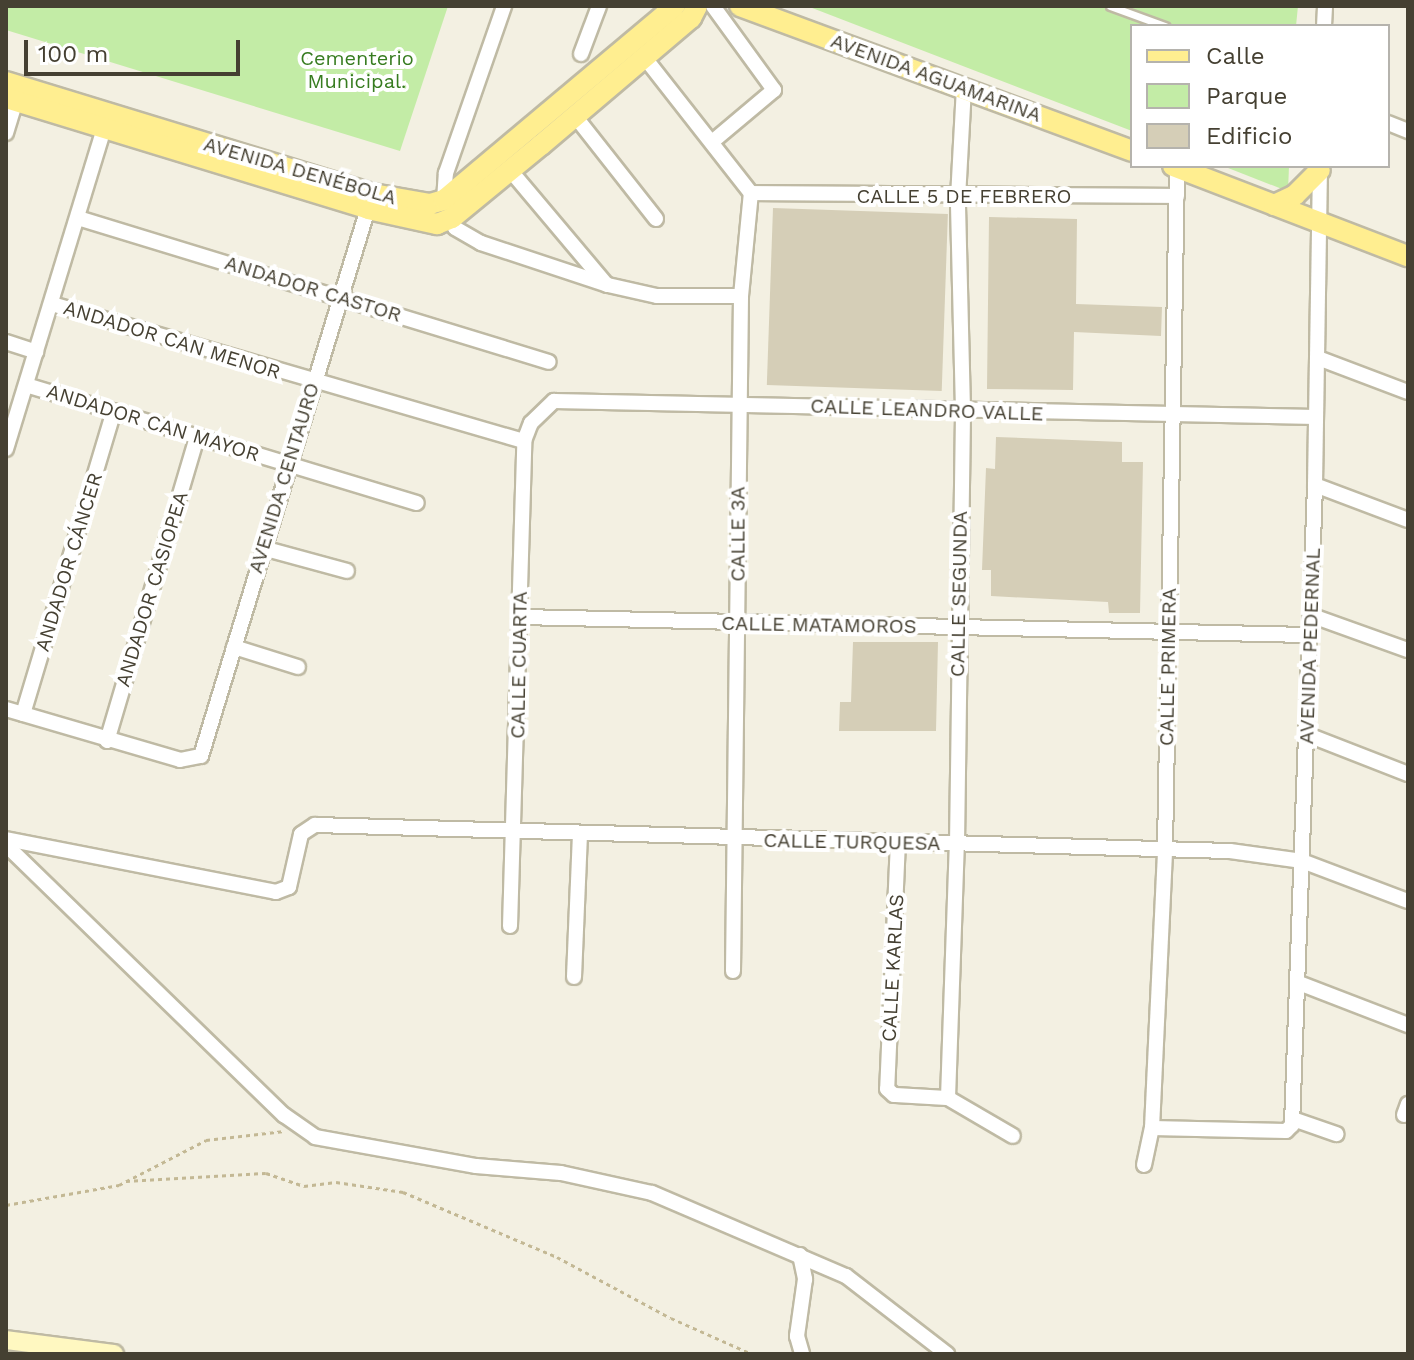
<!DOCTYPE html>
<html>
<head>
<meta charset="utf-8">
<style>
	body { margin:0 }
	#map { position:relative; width:1414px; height:1360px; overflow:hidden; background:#f3f0e2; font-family:"Work Sans",sans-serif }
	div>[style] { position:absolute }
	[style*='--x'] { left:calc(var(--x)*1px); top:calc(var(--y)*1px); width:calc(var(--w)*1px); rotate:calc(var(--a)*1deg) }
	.green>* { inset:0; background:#c3eca6 }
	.building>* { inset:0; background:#d5ceb7; transform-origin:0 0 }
	.path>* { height:3px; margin-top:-1.5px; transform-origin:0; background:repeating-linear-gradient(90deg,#c3b894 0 4px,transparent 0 8px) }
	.roads { filter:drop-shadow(2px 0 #bfbaa4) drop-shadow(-2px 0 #bfbaa4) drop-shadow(0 2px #bfbaa4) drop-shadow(0 -2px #bfbaa4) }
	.service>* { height:7px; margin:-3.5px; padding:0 3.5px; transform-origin:3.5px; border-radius:3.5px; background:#fff }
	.minor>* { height:14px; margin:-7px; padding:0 7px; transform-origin:7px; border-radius:7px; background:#fff }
	.secondary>* { height:18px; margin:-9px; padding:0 9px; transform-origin:9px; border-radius:9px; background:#fff8c1 }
	.primary>* { height:20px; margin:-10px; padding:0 10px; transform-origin:10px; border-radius:10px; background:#ffee90 }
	span { translate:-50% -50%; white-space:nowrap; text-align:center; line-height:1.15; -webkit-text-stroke:8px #fff; paint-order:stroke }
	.park-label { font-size:20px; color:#377c20 }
	.street-label { font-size:20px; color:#454032 }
	.frame { position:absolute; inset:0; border:8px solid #454032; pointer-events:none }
	.legend { position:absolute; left:1130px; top:24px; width:260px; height:144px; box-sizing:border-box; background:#fff; border:2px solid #b5b3ad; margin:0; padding:10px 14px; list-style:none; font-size:24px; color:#454032 }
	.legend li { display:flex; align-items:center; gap:16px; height:40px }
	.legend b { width:40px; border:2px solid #b5b3ad }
	.scale { position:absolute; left:24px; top:40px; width:216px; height:36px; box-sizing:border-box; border:4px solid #454032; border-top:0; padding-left:10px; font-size:24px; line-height:28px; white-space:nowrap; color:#454032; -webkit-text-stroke:6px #fff; paint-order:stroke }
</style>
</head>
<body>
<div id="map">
	<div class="green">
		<i style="clip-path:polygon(6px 6px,448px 6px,400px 151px,6px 30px)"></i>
		<i style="clip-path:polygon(807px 6px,1298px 6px,1296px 26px,1132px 26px,1132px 131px)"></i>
		<i style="clip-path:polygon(1223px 166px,1289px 166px,1288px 191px,1287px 191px)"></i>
	</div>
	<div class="building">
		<i style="left:773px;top:208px;width:175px;height:177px;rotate:2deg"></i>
		<i style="clip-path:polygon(989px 217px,1077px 219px,1076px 304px,1162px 307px,1161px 336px,1074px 332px,1073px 390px,987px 389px)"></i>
		<i style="clip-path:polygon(996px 437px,1122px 442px,1122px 462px,1143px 462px,1140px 613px,1109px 613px,1108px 602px,991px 596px,991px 570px,982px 570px,986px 468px,995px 469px)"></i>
		<i style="clip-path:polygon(853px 642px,938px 642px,936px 731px,839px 731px,840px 702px,851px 702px)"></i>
	</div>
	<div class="path">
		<i style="--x:126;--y:1181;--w:140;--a:-3.3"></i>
		<i style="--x:266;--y:1173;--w:40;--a:18.9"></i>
		<i style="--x:304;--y:1186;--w:32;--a:-7"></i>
		<i style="--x:336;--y:1182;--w:68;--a:8.5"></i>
		<i style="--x:403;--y:1192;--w:167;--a:22.9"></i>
		<i style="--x:557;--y:1257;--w:129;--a:28.2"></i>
		<i style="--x:671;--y:1318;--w:89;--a:24"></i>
		<i style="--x:6;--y:1205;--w:115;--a:-10"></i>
		<i style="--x:119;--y:1185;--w:98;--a:-27.3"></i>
		<i style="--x:206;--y:1140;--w:79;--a:-6.6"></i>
	</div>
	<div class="roads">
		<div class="service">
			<i style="--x:1110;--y:6;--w:59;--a:20"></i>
		</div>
		<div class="minor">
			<i style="--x:1324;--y:26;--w:20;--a:-87"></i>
			<i style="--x:581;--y:54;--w:51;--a:-69.4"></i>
			<i style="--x:645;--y:58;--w:172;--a:51.9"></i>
			<i style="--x:575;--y:116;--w:131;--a:51.8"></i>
			<i style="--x:1388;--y:123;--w:22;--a:22"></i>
			<i style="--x:6;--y:133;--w:34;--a:-73"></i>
			<i style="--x:712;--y:142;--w:81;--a:-40"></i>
			<i style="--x:774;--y:90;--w:104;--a:-126"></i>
			<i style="--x:510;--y:170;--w:150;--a:49.9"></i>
			<i style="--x:751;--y:193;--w:426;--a:0.4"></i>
			<i style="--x:444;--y:200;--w:27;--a:-86"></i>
			<i style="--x:446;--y:173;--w:177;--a:-70.8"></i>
			<i style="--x:78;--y:218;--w:492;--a:17"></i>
			<i style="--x:452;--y:218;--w:10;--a:73"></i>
			<i style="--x:455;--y:228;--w:30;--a:30"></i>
			<i style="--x:481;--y:243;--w:134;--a:18.3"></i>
			<i style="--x:608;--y:285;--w:50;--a:12.7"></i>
			<i style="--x:657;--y:296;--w:84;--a:0"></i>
			<i style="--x:52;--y:304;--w:491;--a:16.2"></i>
			<i style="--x:6;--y:342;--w:32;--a:18"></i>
			<i style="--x:1318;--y:358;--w:96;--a:20.7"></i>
			<i style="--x:26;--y:385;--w:408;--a:16.8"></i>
			<i style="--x:6;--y:449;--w:342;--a:-73"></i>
			<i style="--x:1315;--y:485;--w:99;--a:20.6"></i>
			<i style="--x:263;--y:548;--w:87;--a:15.3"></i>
			<i style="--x:1310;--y:615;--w:104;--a:19.7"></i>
			<i style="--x:520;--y:617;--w:790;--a:1.31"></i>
			<i style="--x:234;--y:647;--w:67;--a:17.4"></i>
			<i style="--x:6;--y:709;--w:181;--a:16.3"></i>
			<i style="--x:180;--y:760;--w:21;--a:-11"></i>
			<i style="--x:201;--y:756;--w:579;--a:-73.04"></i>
			<i style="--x:23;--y:714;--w:316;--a:-73.3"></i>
			<i style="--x:1308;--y:735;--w:107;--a:21.3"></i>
			<i style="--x:107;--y:741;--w:317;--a:-73.5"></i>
			<i style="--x:6;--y:839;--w:275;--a:11.1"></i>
			<i style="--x:276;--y:892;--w:14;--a:-21"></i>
			<i style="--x:289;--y:887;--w:54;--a:-77.2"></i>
			<i style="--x:301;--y:834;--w:17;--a:-33"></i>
			<i style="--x:315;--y:825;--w:915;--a:1.63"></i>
			<i style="--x:1230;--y:851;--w:73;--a:7.9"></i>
			<i style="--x:1302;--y:861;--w:113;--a:20.7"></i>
			<i style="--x:898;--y:841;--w:248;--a:92.5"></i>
			<i style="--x:887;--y:1089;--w:9;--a:41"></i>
			<i style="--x:894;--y:1095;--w:54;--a:3.2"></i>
			<i style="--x:6;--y:845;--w:388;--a:44.2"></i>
			<i style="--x:284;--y:1115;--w:38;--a:35"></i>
			<i style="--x:315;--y:1137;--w:164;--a:10.2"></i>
			<i style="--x:476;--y:1166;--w:85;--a:4.7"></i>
			<i style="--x:561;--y:1173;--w:93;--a:12.4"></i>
			<i style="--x:652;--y:1193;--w:211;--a:23.2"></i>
			<i style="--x:846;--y:1276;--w:128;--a:37.7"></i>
			<i style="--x:510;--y:926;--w:485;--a:-88.3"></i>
			<i style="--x:524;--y:441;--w:19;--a:-69"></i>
			<i style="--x:531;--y:423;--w:32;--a:-44"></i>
			<i style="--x:554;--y:401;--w:762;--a:1.2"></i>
			<i style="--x:733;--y:971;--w:675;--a:-89.32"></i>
			<i style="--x:741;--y:296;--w:103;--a:-84.5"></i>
			<i style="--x:574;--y:977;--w:141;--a:-87.6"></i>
			<i style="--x:1299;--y:983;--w:117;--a:21.1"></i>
			<i style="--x:948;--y:1098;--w:254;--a:-88"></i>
			<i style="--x:957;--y:844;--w:434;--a:-89.2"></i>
			<i style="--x:963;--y:410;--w:212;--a:-91.4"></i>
			<i style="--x:958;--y:198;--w:110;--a:-86.9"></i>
			<i style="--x:948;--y:1098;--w:75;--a:30.3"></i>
			<i style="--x:1404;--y:1115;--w:12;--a:-70"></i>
			<i style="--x:1293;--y:1119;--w:46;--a:19.2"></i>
			<i style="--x:1152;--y:1128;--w:134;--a:1.3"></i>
			<i style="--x:1286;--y:1131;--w:8;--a:-45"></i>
			<i style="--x:1292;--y:1125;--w:640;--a:-87.94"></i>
			<i style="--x:1315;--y:485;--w:319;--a:-89.1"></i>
			<i style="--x:1144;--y:1165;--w:38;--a:-78"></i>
			<i style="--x:1152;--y:1128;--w:279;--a:-87.3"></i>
			<i style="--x:1165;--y:849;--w:682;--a:-88.99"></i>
			<i style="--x:800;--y:1255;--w:25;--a:78"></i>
			<i style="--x:805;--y:1279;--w:58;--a:98"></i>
			<i style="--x:797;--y:1336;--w:19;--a:74"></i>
		</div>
		<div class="secondary">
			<i style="--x:6;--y:1340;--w:109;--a:7.4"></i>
		</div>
		<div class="primary">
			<i style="--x:740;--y:6;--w:418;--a:20.3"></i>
			<i style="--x:6;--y:82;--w:384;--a:17"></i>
			<i style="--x:373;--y:194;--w:58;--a:10"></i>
			<i style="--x:430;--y:204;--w:15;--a:-16"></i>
			<i style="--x:444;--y:200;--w:302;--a:-40"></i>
			<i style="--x:6;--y:98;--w:379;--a:17"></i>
			<i style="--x:368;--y:209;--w:71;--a:12.3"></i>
			<i style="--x:437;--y:224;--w:16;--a:-22"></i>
			<i style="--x:452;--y:218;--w:115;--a:-39.4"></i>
			<i style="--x:541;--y:145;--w:197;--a:-40.3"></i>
			<i style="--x:691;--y:18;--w:13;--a:-63"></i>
			<i style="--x:1173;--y:166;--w:252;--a:21"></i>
			<i style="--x:1274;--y:205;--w:23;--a:-25"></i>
			<i style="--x:1295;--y:195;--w:35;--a:-45"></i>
		</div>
	</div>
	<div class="park-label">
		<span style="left:357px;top:70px">Cementerio<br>Municipal.</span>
	</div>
	<div class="street-label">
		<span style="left:936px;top:78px;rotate:20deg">AVENIDA AGUAMARINA</span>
		<span style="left:300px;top:171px;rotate:16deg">AVENIDA DENÉBOLA</span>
		<span style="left:964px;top:196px">CALLE 5 DE FEBRERO</span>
		<span style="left:313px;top:289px;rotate:17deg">ANDADOR CASTOR</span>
		<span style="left:172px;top:340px;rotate:17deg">ANDADOR CAN MENOR</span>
		<span style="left:927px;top:410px;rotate:2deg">CALLE LEANDRO VALLE</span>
		<span style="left:153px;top:423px;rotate:17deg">ANDADOR CAN MAYOR</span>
		<span style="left:284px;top:478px;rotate:-73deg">AVENIDA CENTAURO</span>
		<span style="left:738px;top:534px;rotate:-90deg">CALLE 3A</span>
		<span style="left:69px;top:562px;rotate:-73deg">ANDADOR CÁNCER</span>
		<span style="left:152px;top:589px;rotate:-73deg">ANDADOR CASIOPEA</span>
		<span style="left:959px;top:594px;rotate:-89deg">CALLE SEGUNDA</span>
		<span style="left:819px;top:625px;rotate:1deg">CALLE MATAMOROS</span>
		<span style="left:1310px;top:646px;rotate:-88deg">AVENIDA PEDERNAL</span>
		<span style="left:519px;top:665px;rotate:-89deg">CALLE CUARTA</span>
		<span style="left:1168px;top:667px;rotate:-89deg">CALLE PRIMERA</span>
		<span style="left:852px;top:842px;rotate:1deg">CALLE TURQUESA</span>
		<span style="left:893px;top:968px;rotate:-87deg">CALLE KARLAS</span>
	</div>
	<div class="frame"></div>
	<ul class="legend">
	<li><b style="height:10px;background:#ffee90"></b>Calle</li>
	<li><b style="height:22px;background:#c3eca6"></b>Parque</li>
	<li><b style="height:22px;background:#d5ceb7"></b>Edificio</li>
	</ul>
	<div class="scale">100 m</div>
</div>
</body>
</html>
